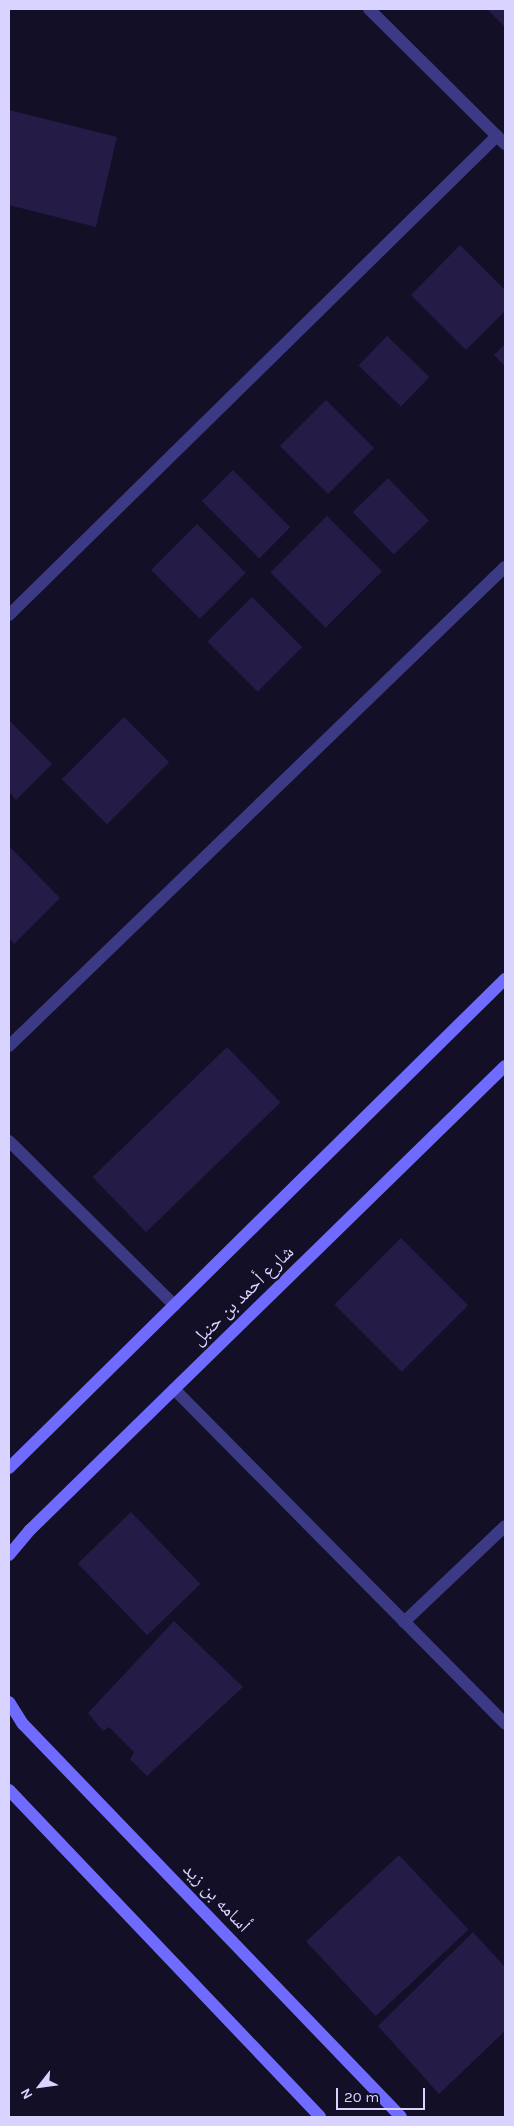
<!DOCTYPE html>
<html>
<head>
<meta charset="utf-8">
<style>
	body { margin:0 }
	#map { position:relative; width:514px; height:2126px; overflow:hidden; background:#130f26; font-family:Karla,"Noto Naskh Arabic",sans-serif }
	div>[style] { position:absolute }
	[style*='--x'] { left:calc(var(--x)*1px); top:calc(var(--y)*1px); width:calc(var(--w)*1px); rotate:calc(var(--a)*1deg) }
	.building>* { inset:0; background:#241b47; transform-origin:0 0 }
	.street>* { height:12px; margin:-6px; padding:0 6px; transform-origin:6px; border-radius:6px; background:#3d3a85 }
	.secondary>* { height:12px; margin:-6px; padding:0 6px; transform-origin:6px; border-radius:6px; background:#6f6bff }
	span { translate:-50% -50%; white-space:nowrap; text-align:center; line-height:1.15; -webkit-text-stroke:4.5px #130f26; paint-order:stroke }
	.street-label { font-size:19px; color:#d9d4ff }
	.frame { position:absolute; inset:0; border:10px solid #d9d4ff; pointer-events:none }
	.north { position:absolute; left:15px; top:2061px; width:50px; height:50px; -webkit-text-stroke:4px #130f26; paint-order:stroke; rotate:240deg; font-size:14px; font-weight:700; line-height:20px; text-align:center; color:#d9d4ff }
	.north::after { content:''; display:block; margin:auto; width:18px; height:22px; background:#d9d4ff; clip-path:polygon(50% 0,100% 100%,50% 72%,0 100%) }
	.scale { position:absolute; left:336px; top:2088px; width:89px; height:22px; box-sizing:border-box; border:2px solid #d9d4ff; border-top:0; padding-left:6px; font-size:15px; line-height:18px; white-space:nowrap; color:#d9d4ff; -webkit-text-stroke:4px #130f26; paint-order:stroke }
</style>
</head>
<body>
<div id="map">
	<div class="building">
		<i style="clip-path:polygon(487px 9px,505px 9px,505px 27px)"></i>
		<i style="clip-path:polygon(9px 110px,117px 137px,96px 227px,9px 205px)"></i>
		<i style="clip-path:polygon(460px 245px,505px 290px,505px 311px,466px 350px,411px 295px)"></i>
		<i style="left:387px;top:336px;width:59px;height:41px;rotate:44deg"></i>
		<i style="clip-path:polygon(505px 344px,505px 366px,494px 355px)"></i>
		<i style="left:326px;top:400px;width:68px;height:65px;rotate:45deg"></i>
		<i style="left:233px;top:470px;width:81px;height:44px;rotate:45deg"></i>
		<i style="left:388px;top:478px;width:59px;height:49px;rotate:46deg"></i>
		<i style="left:327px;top:516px;width:78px;height:80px;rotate:45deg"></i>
		<i style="left:197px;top:524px;width:69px;height:65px;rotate:45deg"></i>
		<i style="left:252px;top:597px;width:71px;height:63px;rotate:45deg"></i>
		<i style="left:124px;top:717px;width:64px;height:88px;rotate:45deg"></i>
		<i style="clip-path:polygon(9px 720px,52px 764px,16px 800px,9px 792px)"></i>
		<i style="clip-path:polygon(9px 846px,60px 898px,14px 944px,9px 938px)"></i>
		<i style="left:227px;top:1047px;width:77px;height:187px;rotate:46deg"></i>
		<i style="left:401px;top:1238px;width:95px;height:94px;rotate:45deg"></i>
		<i style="left:131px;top:1512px;width:100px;height:74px;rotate:46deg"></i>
		<i style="clip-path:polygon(174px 1621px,243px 1687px,147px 1776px,130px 1759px,134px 1752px,109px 1727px,103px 1731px,88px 1713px)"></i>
		<i style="left:399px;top:1855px;width:102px;height:127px;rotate:47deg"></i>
		<i style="clip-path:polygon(473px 1932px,505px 1967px,505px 2031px,439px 2094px,378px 2026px)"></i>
	</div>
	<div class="street">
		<i style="--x:369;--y:9;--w:192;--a:44.8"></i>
		<i style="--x:9;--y:615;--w:684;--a:-44.47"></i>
		<i style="--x:9;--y:1046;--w:690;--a:-44"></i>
		<i style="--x:9;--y:1141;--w:233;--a:44.8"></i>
		<i style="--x:174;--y:1389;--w:471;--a:45.3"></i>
		<i style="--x:404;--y:1622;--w:139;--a:-43.5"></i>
	</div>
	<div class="secondary">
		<i style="--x:9;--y:1468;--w:697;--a:-44.59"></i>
		<i style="--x:9;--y:1555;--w:33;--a:-50"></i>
		<i style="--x:30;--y:1530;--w:664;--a:-44.33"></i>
		<i style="--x:9;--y:1702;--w:26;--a:58"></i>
		<i style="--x:23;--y:1724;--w:545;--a:46.11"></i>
		<i style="--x:9;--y:1790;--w:451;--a:46.4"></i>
	</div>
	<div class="street-label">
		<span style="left:243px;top:1296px;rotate:-44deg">شارع أحمد بن حنبل</span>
		<span style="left:216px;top:1898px;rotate:46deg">أسامه بن زيد</span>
	</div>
	<div class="frame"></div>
	<div class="north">N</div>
	<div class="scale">20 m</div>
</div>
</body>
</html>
